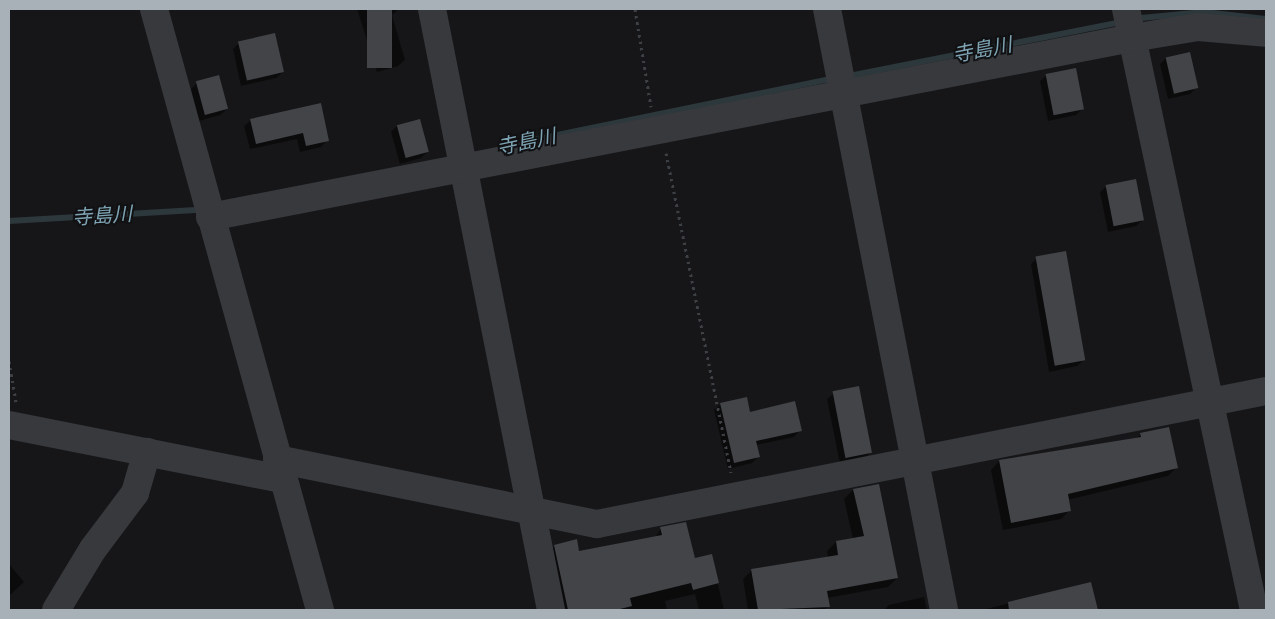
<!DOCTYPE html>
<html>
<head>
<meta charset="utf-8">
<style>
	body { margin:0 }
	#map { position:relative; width:1275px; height:619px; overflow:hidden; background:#161618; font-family:"Titillium Web","Noto Sans JP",sans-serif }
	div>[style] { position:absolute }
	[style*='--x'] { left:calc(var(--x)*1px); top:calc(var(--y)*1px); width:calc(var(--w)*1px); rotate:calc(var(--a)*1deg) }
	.shadow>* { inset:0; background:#0007 }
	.stream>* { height:6px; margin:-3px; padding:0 3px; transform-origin:3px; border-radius:3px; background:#2c383c }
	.building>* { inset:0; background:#424448; transform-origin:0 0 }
	.path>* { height:3px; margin-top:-1.5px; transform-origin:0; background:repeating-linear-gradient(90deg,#3d4044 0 2.5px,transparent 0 6.5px) }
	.minor>* { height:28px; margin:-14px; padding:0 14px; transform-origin:14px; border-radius:14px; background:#37393d }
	span { translate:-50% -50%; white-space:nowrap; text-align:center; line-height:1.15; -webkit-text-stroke:4px #111113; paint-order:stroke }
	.water-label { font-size:20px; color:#7ea4b4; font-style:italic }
	.frame { position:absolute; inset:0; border:10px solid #a8b0b8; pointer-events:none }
</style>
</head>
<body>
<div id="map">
	<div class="shadow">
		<i style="clip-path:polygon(357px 9px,399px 9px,392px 15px,405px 60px,398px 66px,377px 72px)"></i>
		<i style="clip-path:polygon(239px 43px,283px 72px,276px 78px,241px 86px,233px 49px)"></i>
		<i style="clip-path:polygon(1166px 58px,1196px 88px,1190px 94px,1168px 99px,1160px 64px)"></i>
		<i style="clip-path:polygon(1047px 75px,1082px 109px,1076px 115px,1048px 121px,1040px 81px)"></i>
		<i style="clip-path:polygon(197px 83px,227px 109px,220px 115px,199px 121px,191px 89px)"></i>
		<i style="clip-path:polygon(320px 105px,327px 140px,321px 147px,300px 152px,297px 139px,250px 149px,244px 126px,251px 120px)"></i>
		<i style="clip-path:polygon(397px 126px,427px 152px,421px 158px,400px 164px,391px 132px)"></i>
		<i style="clip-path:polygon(1107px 186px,1143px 220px,1136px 226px,1108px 232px,1100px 192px)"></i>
		<i style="clip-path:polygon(1037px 258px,1084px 360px,1077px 366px,1049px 372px,1031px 264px)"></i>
		<i style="clip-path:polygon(858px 387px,870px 453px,864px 459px,840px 464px,827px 399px,834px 393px)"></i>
		<i style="clip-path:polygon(721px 404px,749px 413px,800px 430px,794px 437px,756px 445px,758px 457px,752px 463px,728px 469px,714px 410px)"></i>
		<i style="clip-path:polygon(1141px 434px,1176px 468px,1168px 476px,1067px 500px,1069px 511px,1061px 519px,1003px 530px,991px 470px,999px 461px,1135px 439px)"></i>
		<i style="clip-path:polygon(853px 490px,897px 578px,888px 587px,827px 598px,828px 606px,824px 610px,748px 610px,743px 579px,752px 570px,828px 558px,827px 551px,836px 542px,853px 539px,844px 499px)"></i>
		<i style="clip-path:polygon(661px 528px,694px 559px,711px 555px,724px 610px,699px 610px,695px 594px,665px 601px,667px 610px,560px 610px,548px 552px,555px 546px,579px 552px,655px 538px)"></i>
		<i style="clip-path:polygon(9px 564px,24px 582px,9px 596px)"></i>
		<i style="clip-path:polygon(1090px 583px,1096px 610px,982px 610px)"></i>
		<i style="clip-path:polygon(924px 597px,927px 610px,884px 610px,889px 605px)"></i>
	</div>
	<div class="stream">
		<i style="--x:1141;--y:18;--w:63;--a:-5.4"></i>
		<i style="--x:1204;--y:12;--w:62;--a:6.4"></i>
		<i style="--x:849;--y:76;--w:272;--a:-11.2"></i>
		<i style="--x:533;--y:140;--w:304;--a:-11.6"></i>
		<i style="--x:9;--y:221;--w:187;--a:-3.4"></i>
	</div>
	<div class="building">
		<i style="left:367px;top:9px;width:25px;height:59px"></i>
		<i style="left:275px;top:33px;width:40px;height:38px;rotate:77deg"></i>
		<i style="left:1190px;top:52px;width:37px;height:25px;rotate:77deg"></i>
		<i style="left:1076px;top:68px;width:42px;height:31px;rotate:79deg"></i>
		<i style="left:219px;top:75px;width:35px;height:24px;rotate:75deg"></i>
		<i style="clip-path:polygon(321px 103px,329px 141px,306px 146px,303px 133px,256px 144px,250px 119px)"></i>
		<i style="left:420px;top:119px;width:34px;height:24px;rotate:75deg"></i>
		<i style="left:1136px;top:179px;width:42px;height:31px;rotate:79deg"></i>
		<i style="left:1066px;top:251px;width:111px;height:31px;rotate:80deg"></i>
		<i style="left:859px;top:386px;width:68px;height:27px;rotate:79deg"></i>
		<i style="clip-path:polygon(747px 397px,750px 412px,795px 401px,802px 431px,756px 441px,760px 457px,734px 463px,720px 403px)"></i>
		<i style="clip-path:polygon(1169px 427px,1178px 468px,1068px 494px,1071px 511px,1011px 523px,999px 460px,1141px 437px,1140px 433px)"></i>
		<i style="clip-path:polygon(879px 484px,898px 578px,827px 591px,830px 607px,758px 610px,751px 569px,838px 555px,836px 541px,864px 536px,853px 489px)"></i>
		<i style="clip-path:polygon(686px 522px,695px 558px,712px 554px,719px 583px,693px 590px,691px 583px,630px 598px,632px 606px,616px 610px,568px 610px,554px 545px,577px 539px,579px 551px,662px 535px,660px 527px)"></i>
		<i style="clip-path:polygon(1091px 582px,1098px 610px,1009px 610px,1008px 602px)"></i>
	</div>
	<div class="path">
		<i style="--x:635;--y:9;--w:99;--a:80.7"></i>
		<i style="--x:666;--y:153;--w:326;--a:78.5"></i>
		<i style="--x:9;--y:361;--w:42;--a:80.3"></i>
	</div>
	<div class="minor">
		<i style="--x:154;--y:9;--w:624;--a:74.56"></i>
		<i style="--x:432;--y:9;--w:613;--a:78.8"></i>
		<i style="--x:827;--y:9;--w:612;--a:78.98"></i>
		<i style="--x:1126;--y:9;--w:614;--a:77.98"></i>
		<i style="--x:210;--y:217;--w:939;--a:-10.99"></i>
		<i style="--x:1132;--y:38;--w:67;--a:-9.5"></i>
		<i style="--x:1198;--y:27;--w:68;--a:5"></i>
		<i style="--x:9;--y:425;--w:278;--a:11.2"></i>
		<i style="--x:277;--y:459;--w:327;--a:11.5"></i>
		<i style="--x:597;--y:524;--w:682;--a:-11.24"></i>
		<i style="--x:56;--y:610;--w:71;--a:-58.8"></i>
		<i style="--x:93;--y:549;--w:70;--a:-53.1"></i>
		<i style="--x:135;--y:493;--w:43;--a:-73.7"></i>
	</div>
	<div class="water-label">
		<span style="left:982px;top:49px;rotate:-11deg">寺島川</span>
		<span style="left:526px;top:141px;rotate:-12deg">寺島川</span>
		<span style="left:102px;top:215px;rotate:-4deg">寺島川</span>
	</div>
	<div class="frame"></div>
</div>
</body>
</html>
